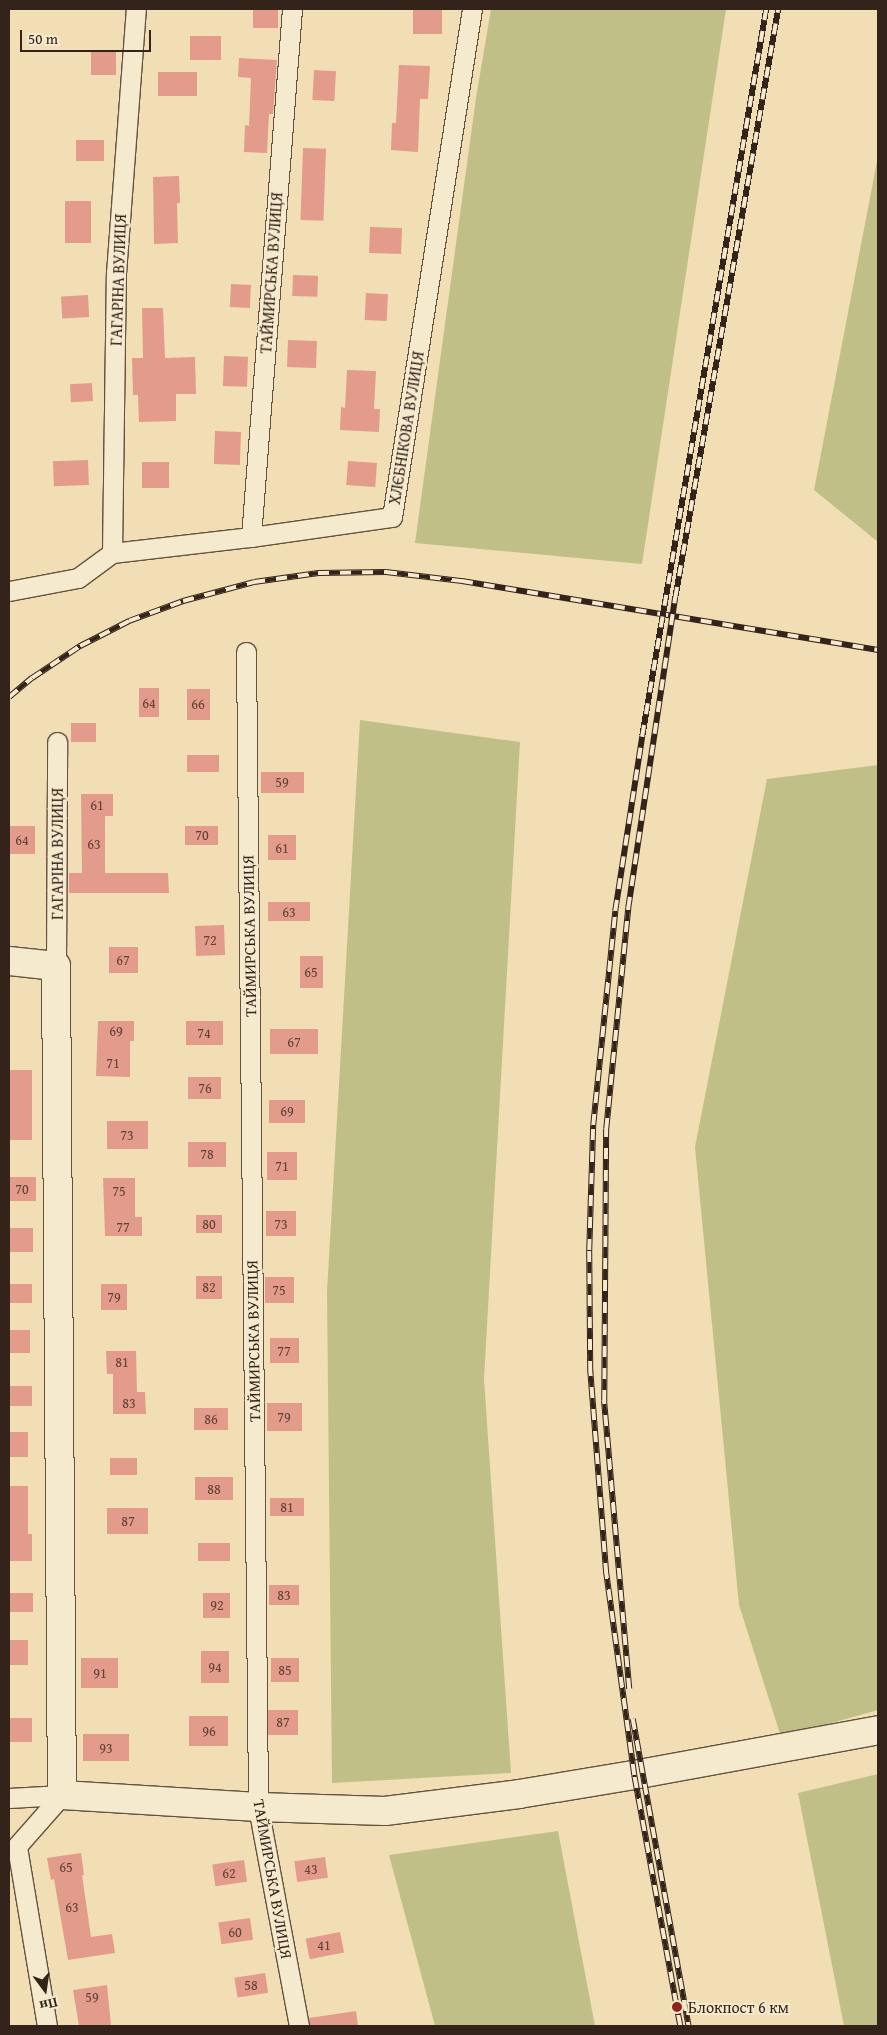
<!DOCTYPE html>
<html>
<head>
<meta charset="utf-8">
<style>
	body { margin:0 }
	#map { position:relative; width:887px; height:2035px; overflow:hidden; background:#f1deb4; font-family:"Gentium Book Plus",serif }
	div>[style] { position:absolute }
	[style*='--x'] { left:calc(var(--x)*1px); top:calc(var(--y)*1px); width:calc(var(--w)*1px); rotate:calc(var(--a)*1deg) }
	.green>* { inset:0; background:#c1bf88 }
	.building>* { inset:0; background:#e39b8b; transform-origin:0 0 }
	.roads { filter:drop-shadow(1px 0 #635240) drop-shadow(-1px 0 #635240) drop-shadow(0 1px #635240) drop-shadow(0 -1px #635240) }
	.minor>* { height:19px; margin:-9.5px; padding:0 9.5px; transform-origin:9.5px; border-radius:9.5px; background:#f6eace }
	.secondary>* { height:28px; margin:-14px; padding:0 14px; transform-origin:14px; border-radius:14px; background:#f6eace }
	.rail>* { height:5.5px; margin-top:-2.75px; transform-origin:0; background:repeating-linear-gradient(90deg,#f6eace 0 11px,#34231a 0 22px); box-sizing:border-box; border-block:1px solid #34231a }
	.dots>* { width:14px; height:14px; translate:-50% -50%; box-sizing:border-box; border:2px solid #f6eace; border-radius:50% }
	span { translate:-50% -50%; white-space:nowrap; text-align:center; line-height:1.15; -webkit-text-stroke:4px #f6eace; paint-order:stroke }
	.number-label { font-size:14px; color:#604136 }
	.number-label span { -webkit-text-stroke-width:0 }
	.street-label { font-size:16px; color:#34231a }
	.poi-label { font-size:16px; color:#34231a }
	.left { translate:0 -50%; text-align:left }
	.frame { position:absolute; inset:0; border:10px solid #34231a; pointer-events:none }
	.north { position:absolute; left:20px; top:1965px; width:50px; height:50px; -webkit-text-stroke:4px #f6eace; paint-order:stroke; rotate:166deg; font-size:14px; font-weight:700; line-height:20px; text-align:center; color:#34231a }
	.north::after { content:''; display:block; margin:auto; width:18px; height:22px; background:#34231a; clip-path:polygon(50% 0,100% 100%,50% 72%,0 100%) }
	.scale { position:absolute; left:20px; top:30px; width:131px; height:22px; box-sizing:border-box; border:2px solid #34231a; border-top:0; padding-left:6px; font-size:15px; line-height:18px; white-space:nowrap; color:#34231a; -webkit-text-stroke:4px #f6eace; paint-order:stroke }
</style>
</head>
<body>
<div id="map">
	<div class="green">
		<i style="clip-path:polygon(491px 9px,726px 9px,642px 564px,415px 543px,476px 98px)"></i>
		<i style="clip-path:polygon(878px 156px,878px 542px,814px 490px)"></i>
		<i style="clip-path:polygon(360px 720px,520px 742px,484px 1379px,511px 1773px,332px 1783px,327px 1292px)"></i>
		<i style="clip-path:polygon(878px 765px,878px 1710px,781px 1737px,739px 1605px,695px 1147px,767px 779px)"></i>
		<i style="clip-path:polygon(878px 1774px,878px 2026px,844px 2026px,798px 1793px)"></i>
		<i style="clip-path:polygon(558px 1831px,595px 2026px,435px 2026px,389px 1855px)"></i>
	</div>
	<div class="building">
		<i style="left:253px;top:9px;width:25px;height:19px"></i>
		<i style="left:413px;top:9px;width:29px;height:25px"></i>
		<i style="left:221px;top:36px;width:24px;height:31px;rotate:90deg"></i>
		<i style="left:91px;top:50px;width:25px;height:25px"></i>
		<i style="clip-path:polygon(239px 58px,277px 60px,273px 114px,269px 114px,267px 153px,244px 152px,245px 125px,249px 126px,251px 78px,238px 77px)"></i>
		<i style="clip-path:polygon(399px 65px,430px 66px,428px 99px,420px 99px,418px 152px,391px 150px,392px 123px,396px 123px)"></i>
		<i style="left:314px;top:70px;width:22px;height:30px;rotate:3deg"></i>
		<i style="left:197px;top:72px;width:24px;height:39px;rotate:90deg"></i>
		<i style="left:104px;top:140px;width:21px;height:28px;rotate:90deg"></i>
		<i style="left:303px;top:148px;width:23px;height:72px;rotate:2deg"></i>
		<i style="clip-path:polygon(179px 176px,180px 203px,177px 203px,178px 243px,154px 244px,153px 177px)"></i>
		<i style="left:65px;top:201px;width:26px;height:42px"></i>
		<i style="left:370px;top:227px;width:32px;height:26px;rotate:2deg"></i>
		<i style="left:293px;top:275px;width:25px;height:21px;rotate:2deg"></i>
		<i style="left:231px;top:284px;width:20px;height:23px;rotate:3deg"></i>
		<i style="left:366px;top:293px;width:22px;height:27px;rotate:3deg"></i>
		<i style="left:88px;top:295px;width:22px;height:27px;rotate:87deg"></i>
		<i style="clip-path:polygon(142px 308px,163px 308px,165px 358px,195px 357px,196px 394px,176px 394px,176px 421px,139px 422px,138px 395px,133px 395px,132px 358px,143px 358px)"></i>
		<i style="left:288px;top:340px;width:29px;height:27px;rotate:2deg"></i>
		<i style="left:224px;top:356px;width:24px;height:30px;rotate:2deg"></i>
		<i style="clip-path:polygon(347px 370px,376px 371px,374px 409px,380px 409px,379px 432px,340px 430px,341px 407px,345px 408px)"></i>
		<i style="left:92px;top:383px;width:18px;height:22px;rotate:87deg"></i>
		<i style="left:215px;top:431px;width:26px;height:33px;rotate:2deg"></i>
		<i style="left:88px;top:460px;width:25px;height:35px;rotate:88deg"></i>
		<i style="left:348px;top:461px;width:29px;height:24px;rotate:4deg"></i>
		<i style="left:169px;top:462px;width:26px;height:27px;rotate:90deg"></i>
		<i style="left:139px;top:688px;width:20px;height:29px"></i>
		<i style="left:187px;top:689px;width:23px;height:31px"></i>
		<i style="left:71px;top:723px;width:25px;height:19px"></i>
		<i style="left:187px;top:755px;width:32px;height:17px"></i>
		<i style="left:261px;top:772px;width:43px;height:21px"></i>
		<i style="clip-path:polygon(81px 794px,113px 794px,113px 816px,105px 816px,105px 873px,168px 873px,169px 893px,69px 893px,69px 873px,82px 873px)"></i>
		<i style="left:35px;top:826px;width:28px;height:26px;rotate:90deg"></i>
		<i style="left:185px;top:826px;width:33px;height:19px"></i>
		<i style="left:296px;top:835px;width:25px;height:28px;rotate:90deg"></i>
		<i style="left:268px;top:902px;width:42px;height:19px"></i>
		<i style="left:224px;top:925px;width:30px;height:29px;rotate:88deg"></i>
		<i style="left:109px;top:947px;width:29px;height:26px"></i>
		<i style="left:300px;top:956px;width:23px;height:32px"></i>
		<i style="clip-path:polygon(98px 1021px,134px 1021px,134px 1041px,130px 1041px,130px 1077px,96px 1076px)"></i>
		<i style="left:223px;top:1021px;width:24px;height:37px;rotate:90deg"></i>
		<i style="left:270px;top:1029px;width:48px;height:25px"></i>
		<i style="left:9px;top:1070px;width:23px;height:70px"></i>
		<i style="left:188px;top:1077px;width:33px;height:22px"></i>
		<i style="left:269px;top:1100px;width:36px;height:23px"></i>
		<i style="left:107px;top:1121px;width:41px;height:28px"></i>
		<i style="left:188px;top:1142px;width:38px;height:25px"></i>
		<i style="left:267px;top:1152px;width:30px;height:28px"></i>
		<i style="left:9px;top:1177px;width:27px;height:24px"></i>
		<i style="clip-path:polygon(103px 1178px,135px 1178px,135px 1217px,142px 1217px,142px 1236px,105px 1236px)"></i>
		<i style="left:296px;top:1211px;width:25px;height:30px;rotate:90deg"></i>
		<i style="left:196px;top:1215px;width:26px;height:18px"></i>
		<i style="left:9px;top:1228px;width:24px;height:24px"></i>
		<i style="left:196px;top:1276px;width:26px;height:23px"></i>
		<i style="left:265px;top:1277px;width:29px;height:26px"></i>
		<i style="left:9px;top:1284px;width:23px;height:19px"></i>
		<i style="left:101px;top:1284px;width:26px;height:26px"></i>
		<i style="left:9px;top:1330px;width:21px;height:23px"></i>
		<i style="left:270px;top:1338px;width:29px;height:25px"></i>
		<i style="clip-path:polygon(106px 1351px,136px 1351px,137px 1392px,145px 1392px,146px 1414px,113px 1414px,113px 1374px,107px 1374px)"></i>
		<i style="left:9px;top:1386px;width:23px;height:20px"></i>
		<i style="left:267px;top:1403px;width:35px;height:28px"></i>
		<i style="left:194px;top:1408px;width:34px;height:22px"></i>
		<i style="left:9px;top:1432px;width:19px;height:25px"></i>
		<i style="left:110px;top:1458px;width:27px;height:17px"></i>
		<i style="left:233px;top:1477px;width:23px;height:38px;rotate:90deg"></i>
		<i style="clip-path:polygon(9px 1486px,28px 1486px,28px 1534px,32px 1534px,32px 1561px,9px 1561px)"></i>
		<i style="left:270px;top:1498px;width:34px;height:18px"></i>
		<i style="left:107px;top:1508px;width:41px;height:26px"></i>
		<i style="left:198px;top:1543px;width:32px;height:18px"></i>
		<i style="left:269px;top:1585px;width:30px;height:20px"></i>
		<i style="left:9px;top:1593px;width:24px;height:19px"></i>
		<i style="left:203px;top:1593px;width:27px;height:25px"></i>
		<i style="left:9px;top:1640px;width:19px;height:25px"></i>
		<i style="left:229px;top:1651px;width:32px;height:28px;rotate:90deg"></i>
		<i style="left:81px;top:1658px;width:37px;height:30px"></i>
		<i style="left:271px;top:1658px;width:28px;height:24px"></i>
		<i style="left:268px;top:1710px;width:30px;height:25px"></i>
		<i style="left:189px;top:1716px;width:39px;height:30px"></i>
		<i style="left:9px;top:1718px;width:23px;height:24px"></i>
		<i style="left:83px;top:1734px;width:46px;height:27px"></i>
		<i style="clip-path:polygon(81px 1853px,84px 1875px,82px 1875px,91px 1937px,112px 1934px,115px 1953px,68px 1960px,54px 1879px,51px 1880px,47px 1858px)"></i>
		<i style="left:325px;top:1857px;width:21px;height:31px;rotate:82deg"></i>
		<i style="left:244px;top:1860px;width:22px;height:32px;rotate:82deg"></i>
		<i style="left:250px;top:1918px;width:22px;height:32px;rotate:82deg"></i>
		<i style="left:340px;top:1932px;width:21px;height:35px;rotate:79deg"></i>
		<i style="left:265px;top:1973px;width:20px;height:31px;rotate:81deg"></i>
		<i style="clip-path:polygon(107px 1985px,111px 2026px,79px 2026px,73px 1990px)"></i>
		<i style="clip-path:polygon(356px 2011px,358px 2026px,310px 2026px,309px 2018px)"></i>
	</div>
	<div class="roads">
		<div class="minor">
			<i style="--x:251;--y:537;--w:530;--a:-85.56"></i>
			<i style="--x:112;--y:553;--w:280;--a:-89.2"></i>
			<i style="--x:116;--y:273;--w:265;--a:-85.7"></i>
			<i style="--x:9;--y:591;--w:70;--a:-10.7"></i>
			<i style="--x:78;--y:578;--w:42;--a:-36.3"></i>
			<i style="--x:112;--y:553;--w:140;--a:-6.6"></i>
			<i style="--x:251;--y:537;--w:142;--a:-8.1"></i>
			<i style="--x:392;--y:517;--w:514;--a:-81.05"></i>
			<i style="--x:246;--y:652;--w:1155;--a:89.4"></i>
			<i style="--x:258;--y:1807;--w:223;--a:79.4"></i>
			<i style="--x:56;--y:966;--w:224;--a:-89.7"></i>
			<i style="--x:9;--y:1798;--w:53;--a:-3.2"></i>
			<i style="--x:47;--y:2026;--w:182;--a:-99.5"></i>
			<i style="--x:17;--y:1846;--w:68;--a:-48.6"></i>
		</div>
		<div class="secondary">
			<i style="--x:9;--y:961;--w:47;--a:6.1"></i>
			<i style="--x:56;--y:966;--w:829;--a:89.59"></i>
			<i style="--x:62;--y:1795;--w:196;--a:3.5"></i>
			<i style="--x:258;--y:1807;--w:127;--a:1.8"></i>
			<i style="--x:385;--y:1811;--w:135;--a:-7.2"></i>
			<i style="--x:519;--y:1794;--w:117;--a:-9.4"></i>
			<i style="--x:634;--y:1775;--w:248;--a:-10.4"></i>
		</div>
	</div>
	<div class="rail">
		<i style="--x:9;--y:697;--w:30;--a:-40"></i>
		<i style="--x:32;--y:678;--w:58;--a:-33.7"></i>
		<i style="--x:80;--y:646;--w:55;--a:-27"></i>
		<i style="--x:129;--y:621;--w:58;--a:-20.3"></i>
		<i style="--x:183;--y:601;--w:73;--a:-15"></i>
		<i style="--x:254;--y:582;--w:65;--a:-8"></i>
		<i style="--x:318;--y:573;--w:68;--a:-0.8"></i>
		<i style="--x:386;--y:572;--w:77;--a:6.8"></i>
		<i style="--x:462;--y:581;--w:422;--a:9.4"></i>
		<i style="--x:629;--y:1689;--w:289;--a:-95"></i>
		<i style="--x:604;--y:1401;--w:272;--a:-89.6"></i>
		<i style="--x:606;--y:1129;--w:222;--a:-84.3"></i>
		<i style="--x:628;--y:908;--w:314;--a:-81.4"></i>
		<i style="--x:675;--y:598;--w:598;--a:-80.08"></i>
		<i style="--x:633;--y:1719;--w:312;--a:79.7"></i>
		<i style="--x:680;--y:2026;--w:255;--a:-100.4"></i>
		<i style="--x:634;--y:1775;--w:203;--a:-97.9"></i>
		<i style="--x:606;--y:1574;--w:203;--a:-94.5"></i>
		<i style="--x:590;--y:1372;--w:122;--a:-90.5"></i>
		<i style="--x:589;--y:1250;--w:125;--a:-88.2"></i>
		<i style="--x:593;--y:1125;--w:215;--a:-84.1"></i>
		<i style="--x:615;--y:911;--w:177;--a:-81.2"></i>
		<i style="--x:642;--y:736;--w:737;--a:-80.32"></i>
	</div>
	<div class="dots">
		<i style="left:677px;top:2007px;background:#8f2418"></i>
	</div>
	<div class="number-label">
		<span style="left:149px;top:703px">64</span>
		<span style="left:198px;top:704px">66</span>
		<span style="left:282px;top:782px">59</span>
		<span style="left:97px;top:805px">61</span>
		<span style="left:202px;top:835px">70</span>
		<span style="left:22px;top:840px">64</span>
		<span style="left:94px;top:844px">63</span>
		<span style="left:282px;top:848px">61</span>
		<span style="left:289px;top:912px">63</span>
		<span style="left:210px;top:940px">72</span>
		<span style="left:123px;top:960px">67</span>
		<span style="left:311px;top:972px">65</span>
		<span style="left:116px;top:1031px">69</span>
		<span style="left:204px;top:1033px">74</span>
		<span style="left:294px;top:1042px">67</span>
		<span style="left:113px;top:1063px">71</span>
		<span style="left:205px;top:1088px">76</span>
		<span style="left:287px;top:1111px">69</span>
		<span style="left:127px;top:1135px">73</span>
		<span style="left:207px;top:1154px">78</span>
		<span style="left:282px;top:1166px">71</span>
		<span style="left:22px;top:1189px">70</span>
		<span style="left:119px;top:1191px">75</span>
		<span style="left:209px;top:1224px">80</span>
		<span style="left:281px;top:1224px">73</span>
		<span style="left:123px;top:1227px">77</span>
		<span style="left:209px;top:1287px">82</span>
		<span style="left:279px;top:1290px">75</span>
		<span style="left:114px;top:1297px">79</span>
		<span style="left:284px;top:1351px">77</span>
		<span style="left:122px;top:1362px">81</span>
		<span style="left:129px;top:1403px">83</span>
		<span style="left:284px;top:1417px">79</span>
		<span style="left:211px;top:1419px">86</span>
		<span style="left:214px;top:1489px">88</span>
		<span style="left:287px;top:1507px">81</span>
		<span style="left:128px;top:1521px">87</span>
		<span style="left:284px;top:1595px">83</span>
		<span style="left:217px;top:1605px">92</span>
		<span style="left:215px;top:1667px">94</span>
		<span style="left:285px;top:1670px">85</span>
		<span style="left:100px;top:1673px">91</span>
		<span style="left:283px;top:1722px">87</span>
		<span style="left:209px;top:1731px">96</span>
		<span style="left:106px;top:1748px">93</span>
		<span style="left:66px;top:1867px">65</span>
		<span style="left:311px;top:1869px">43</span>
		<span style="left:229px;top:1873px">62</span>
		<span style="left:72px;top:1907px">63</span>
		<span style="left:235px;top:1932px">60</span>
		<span style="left:324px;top:1945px">41</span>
		<span style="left:251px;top:1985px">58</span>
		<span style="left:92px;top:1997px">59</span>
	</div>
	<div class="street-label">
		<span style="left:271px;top:273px;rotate:-86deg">ТАЙМИРСЬКА ВУЛИЦЯ</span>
		<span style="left:118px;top:280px;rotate:-88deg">ГАГАРІНА ВУЛИЦЯ</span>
		<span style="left:406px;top:428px;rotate:-81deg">ХЛЄБНІКОВА ВУЛИЦЯ</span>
		<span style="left:57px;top:854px;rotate:-90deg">ГАГАРІНА ВУЛИЦЯ</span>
		<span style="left:249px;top:936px;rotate:-91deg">ТАЙМИРСЬКА ВУЛИЦЯ</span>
		<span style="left:253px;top:1341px;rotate:-91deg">ТАЙМИРСЬКА ВУЛИЦЯ</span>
		<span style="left:273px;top:1879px;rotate:80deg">ТАЙМИРСЬКА ВУЛИЦЯ</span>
	</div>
	<div class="poi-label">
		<span class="left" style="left:688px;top:2007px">Блокпост 6 км</span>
	</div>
	<div class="frame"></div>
	<div class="north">Пн</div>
	<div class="scale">50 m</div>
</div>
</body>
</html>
